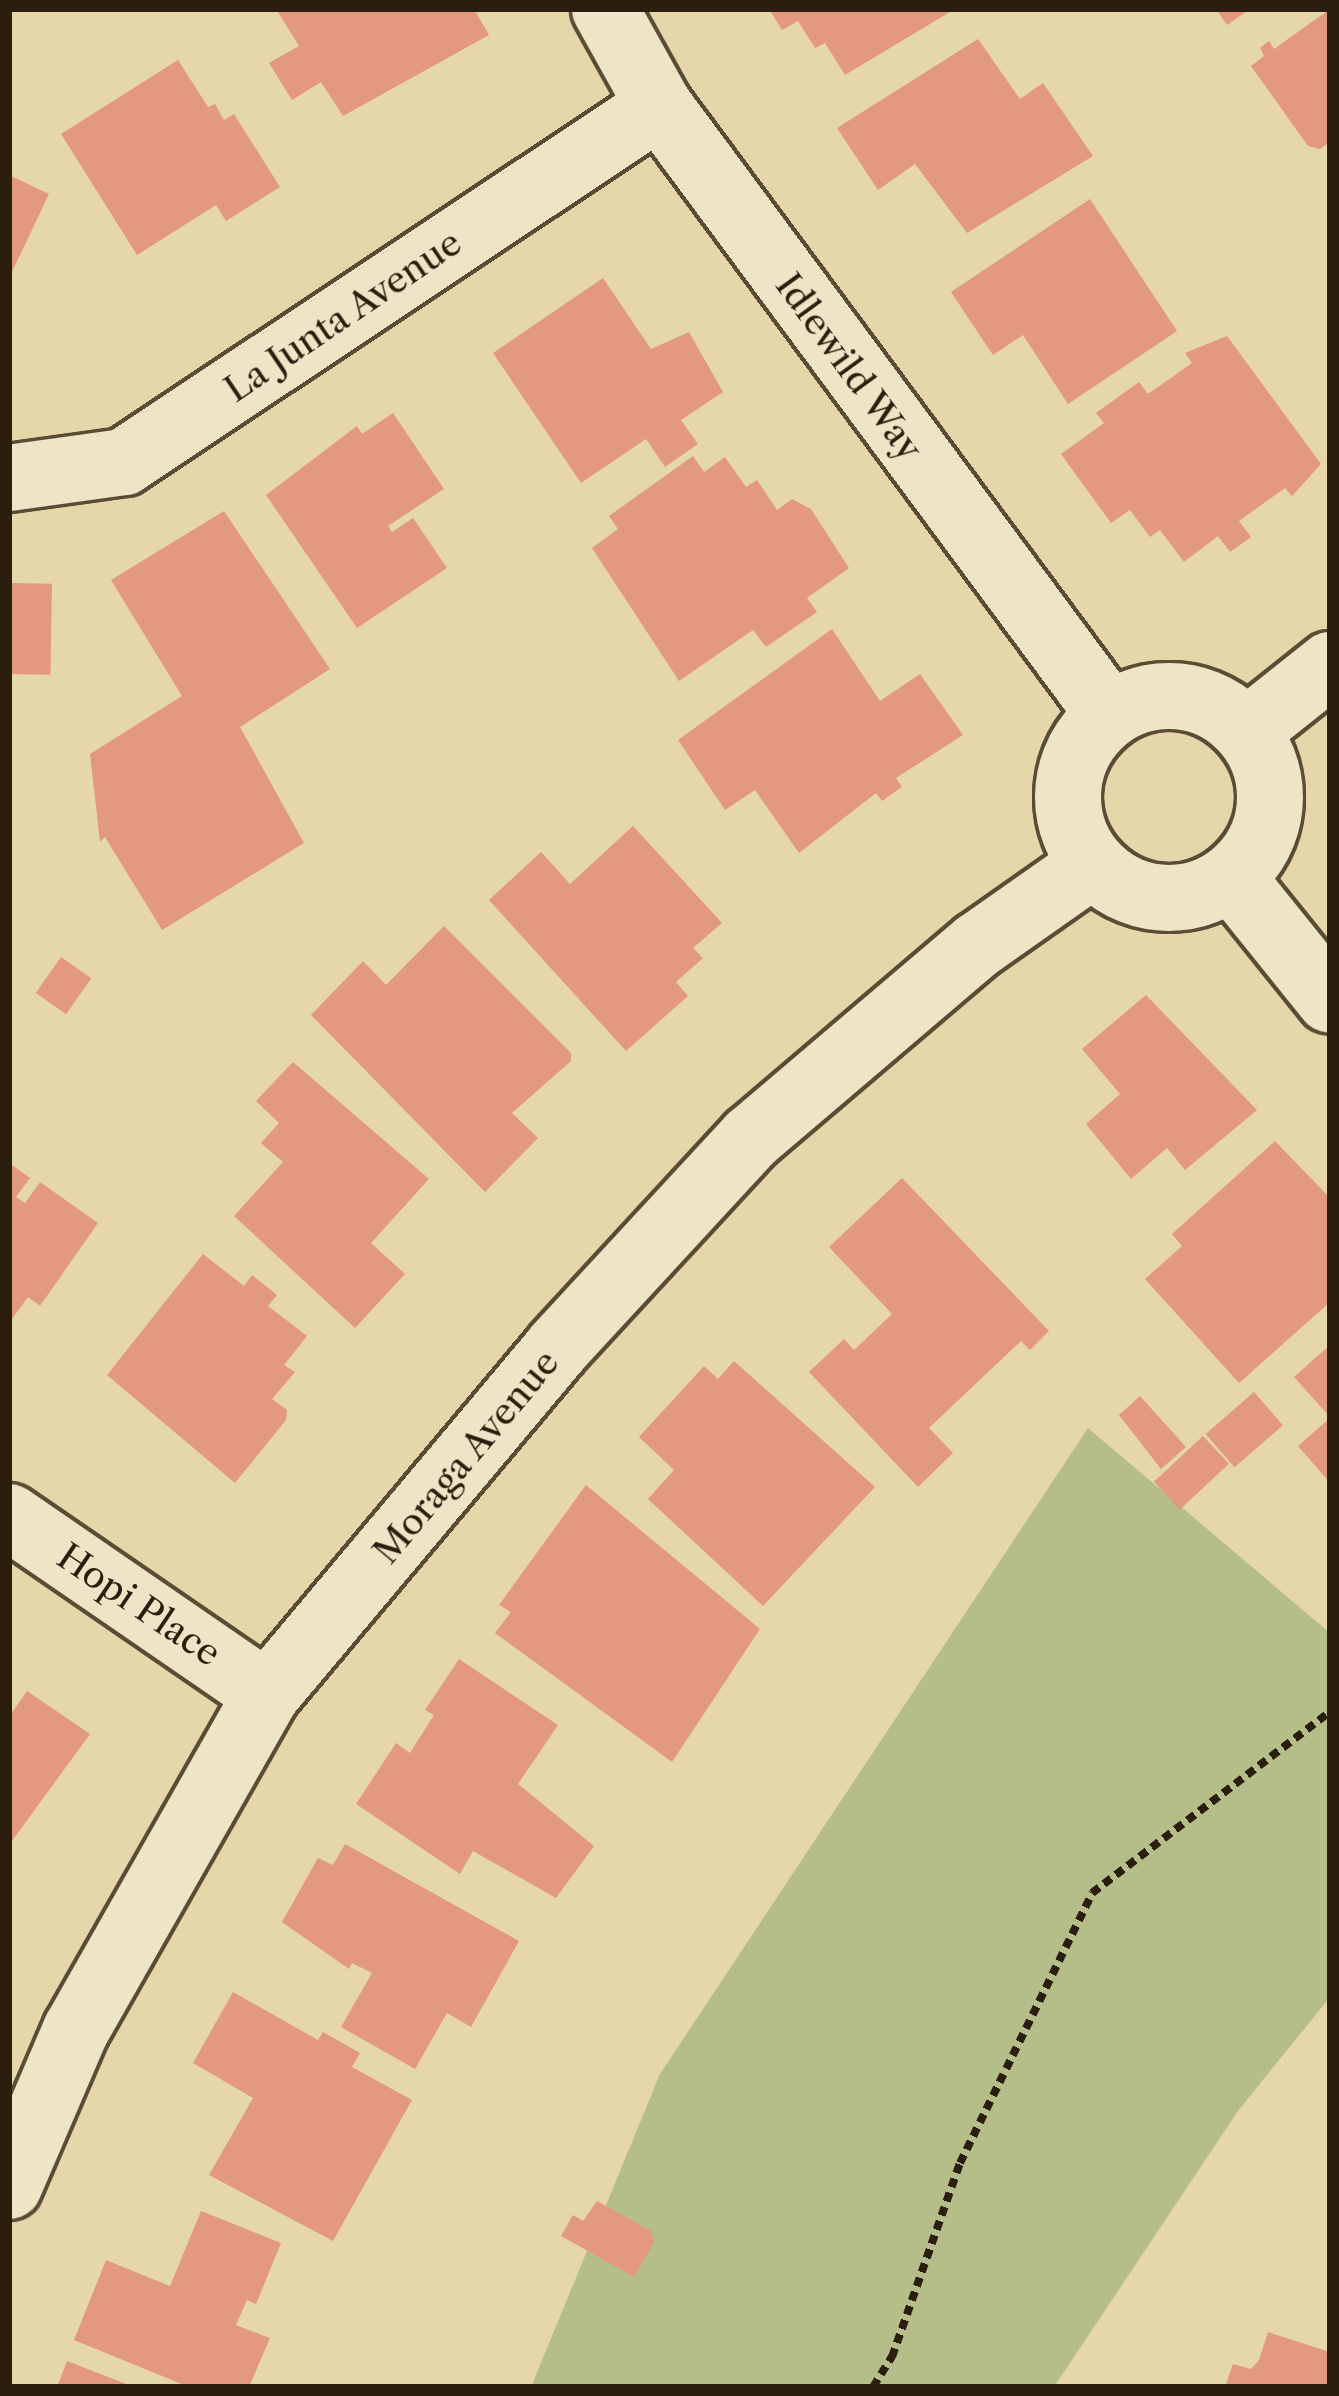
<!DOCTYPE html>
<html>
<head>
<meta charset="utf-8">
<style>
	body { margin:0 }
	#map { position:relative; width:1339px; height:2396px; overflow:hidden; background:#e5d7a9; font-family:"Libre Caslon Text",serif }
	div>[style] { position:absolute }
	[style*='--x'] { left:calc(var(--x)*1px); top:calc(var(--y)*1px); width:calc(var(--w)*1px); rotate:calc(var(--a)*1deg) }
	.green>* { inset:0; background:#b5be88 }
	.building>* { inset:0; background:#e39880; transform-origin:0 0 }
	.path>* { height:8px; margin-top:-4px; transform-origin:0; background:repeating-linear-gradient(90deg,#2c1e0e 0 9px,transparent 0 15px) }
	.roads { filter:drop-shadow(3px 0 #5a4c35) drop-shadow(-3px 0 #5a4c35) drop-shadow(0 3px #5a4c35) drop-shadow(0 -3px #5a4c35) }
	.minor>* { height:66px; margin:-33px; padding:0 33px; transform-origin:33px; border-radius:33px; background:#eee5c7 }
	.secondary>* { height:66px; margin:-33px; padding:0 33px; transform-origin:33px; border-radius:33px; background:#eee5c7 }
	.secondary>.ring { margin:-33px; padding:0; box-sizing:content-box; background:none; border:66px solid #eee5c7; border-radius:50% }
	span { translate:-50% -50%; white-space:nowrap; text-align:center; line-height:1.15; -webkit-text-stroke:9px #eee5c7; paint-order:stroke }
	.street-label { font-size:36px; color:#2c1e0e }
	.frame { position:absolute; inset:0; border:12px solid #2c1e0e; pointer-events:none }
</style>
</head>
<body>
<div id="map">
	<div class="green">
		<i style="clip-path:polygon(1088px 1428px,1330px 1633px,1330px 1997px,1238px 2111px,1054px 2387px,531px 2387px,660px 2074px)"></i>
	</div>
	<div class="building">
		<i style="clip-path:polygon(276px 9px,474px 9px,489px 35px,343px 116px,321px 82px,292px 100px,269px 63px,299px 46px)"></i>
		<i style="clip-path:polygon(769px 9px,955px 9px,845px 75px,825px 43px,815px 48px,798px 21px,782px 30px)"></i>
		<i style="clip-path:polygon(1216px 9px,1250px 9px,1227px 25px)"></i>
		<i style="clip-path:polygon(1330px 9px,1330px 142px,1320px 149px,1308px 146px,1251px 66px,1264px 56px,1260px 48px,1269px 41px,1274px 49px)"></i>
		<i style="clip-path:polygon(978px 39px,1020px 99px,1043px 83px,1093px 156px,967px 233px,915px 164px,878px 190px,837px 128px)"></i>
		<i style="clip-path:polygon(178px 60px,208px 107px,215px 104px,224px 120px,234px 114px,280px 187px,226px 221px,216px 205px,137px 255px,61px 134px)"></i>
		<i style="clip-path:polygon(9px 175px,49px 194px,9px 278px)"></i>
		<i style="clip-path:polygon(1090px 199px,1177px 331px,1068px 404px,1023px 335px,993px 355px,951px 292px)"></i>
		<i style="clip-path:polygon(603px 278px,651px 349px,689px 332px,723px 392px,681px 420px,698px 444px,665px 467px,646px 439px,581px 483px,493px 353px)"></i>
		<i style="clip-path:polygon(1227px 336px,1321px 464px,1292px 496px,1285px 488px,1239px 521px,1251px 537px,1230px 552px,1218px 536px,1184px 562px,1160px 530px,1150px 537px,1130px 510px,1111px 523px,1061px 454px,1104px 423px,1096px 413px,1139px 382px,1148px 394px,1192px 363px,1185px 353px)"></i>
		<i style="clip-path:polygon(393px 413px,444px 489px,388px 526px,392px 532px,413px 518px,447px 568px,357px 628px,266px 495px,357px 426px,362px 434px)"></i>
		<i style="clip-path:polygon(693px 456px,704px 472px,725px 457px,746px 487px,757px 480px,777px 510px,792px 499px,811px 509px,849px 568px,807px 598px,817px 612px,766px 647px,753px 630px,679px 681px,592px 548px,618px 529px,609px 516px)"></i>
		<i style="clip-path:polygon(224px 511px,330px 669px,240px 727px,304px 843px,162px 930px,105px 837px,100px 842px,90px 754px,182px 696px,111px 580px)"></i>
		<i style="left:9px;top:583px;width:43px;height:91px;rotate:1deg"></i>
		<i style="clip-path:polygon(832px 629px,880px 701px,920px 674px,963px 735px,896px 778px,902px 787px,882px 801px,876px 793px,799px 853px,755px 790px,725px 810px,678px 740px)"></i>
		<i style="clip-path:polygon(633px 826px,722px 923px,693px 948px,703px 958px,676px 982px,688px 996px,626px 1051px,489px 900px,541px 852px,570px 884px)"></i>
		<i style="clip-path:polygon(444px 926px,571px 1053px,571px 1061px,512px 1113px,538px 1138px,485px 1192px,311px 1015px,363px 961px,386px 985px)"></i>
		<i style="left:61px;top:957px;width:37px;height:44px;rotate:35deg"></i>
		<i style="clip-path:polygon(1146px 995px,1257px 1110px,1185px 1170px,1167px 1148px,1131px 1179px,1086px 1124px,1120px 1094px,1082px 1049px)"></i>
		<i style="clip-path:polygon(293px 1062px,429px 1179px,371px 1243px,405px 1274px,355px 1328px,234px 1216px,283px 1162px,261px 1143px,279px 1123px,256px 1101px)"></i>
		<i style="clip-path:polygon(1275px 1141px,1330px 1198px,1330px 1302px,1239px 1383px,1145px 1279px,1182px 1246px,1172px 1234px)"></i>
		<i style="clip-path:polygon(9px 1163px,30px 1178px,16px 1197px,25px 1203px,40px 1182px,98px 1223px,40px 1306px,28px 1297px,9px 1323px)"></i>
		<i style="clip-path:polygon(902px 1178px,1049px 1331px,1030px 1350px,1021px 1341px,929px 1428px,953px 1453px,918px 1487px,809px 1372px,844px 1339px,854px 1350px,892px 1314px,829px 1247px)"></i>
		<i style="clip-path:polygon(203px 1254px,244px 1286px,252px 1275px,277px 1295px,268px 1306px,307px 1336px,284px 1365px,295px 1372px,272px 1399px,287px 1410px,286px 1420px,235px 1483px,107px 1375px)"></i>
		<i style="clip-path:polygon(1330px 1345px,1330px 1417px,1294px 1377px)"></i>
		<i style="clip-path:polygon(734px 1361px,875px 1487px,763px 1606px,648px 1499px,674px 1470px,639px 1437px,704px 1366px,718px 1379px)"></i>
		<i style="left:1254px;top:1392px;width:44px;height:64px;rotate:49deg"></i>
		<i style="clip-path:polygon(1140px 1396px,1186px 1447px,1161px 1469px,1119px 1415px)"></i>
		<i style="clip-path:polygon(1330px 1418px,1330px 1483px,1298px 1446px)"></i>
		<i style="left:1203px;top:1436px;width:38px;height:67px;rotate:47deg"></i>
		<i style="clip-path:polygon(586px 1485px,760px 1629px,672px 1762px,495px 1633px,511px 1612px,499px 1605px)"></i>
		<i style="clip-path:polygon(459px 1659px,558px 1725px,518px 1784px,594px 1846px,556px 1898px,473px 1851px,460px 1874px,356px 1804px,396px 1743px,410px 1753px,434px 1715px,425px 1710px)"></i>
		<i style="clip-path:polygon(27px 1691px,90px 1734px,9px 1845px,9px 1717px)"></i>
		<i style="clip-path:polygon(345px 1844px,519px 1941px,471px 2027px,447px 2013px,415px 2069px,341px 2027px,372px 1973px,352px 1963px,349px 1969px,282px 1922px,318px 1858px,333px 1865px)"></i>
		<i style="clip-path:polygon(233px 1992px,318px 2040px,323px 2032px,360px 2053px,352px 2067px,412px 2100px,333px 2241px,209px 2175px,253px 2098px,193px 2063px)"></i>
		<i style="clip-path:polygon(597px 2201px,651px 2231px,654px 2242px,634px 2277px,561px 2236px,573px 2215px,583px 2221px)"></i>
		<i style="clip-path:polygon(201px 2211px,281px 2243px,256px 2304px,247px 2300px,236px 2325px,270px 2338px,249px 2387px,189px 2387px,74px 2340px,106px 2260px,170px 2286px)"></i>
		<i style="clip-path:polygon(1268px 2332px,1330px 2352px,1330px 2387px,1225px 2387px,1233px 2364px,1251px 2369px,1259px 2360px)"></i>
		<i style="clip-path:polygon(67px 2361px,134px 2387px,57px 2387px)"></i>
	</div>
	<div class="path">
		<i style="--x:873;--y:2387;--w:36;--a:-58"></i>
		<i style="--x:892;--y:2357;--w:206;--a:-70.7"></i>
		<i style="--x:960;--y:2163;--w:301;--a:-63.9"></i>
		<i style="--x:1092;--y:1893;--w:299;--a:-37.3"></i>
	</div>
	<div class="roads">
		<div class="minor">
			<i style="--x:605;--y:9;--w:111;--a:60.9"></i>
			<i style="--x:659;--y:106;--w:756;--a:53.49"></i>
			<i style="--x:9;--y:478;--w:116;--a:-7.9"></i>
			<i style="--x:124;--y:462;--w:643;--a:-33.64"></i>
			<i style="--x:1232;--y:878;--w:156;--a:51.2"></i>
			<i style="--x:9;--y:1517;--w:313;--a:34.5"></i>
		</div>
		<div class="secondary">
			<i class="ring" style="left:1068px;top:696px;width:136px;height:136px"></i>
			<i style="--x:1247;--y:731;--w:106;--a:-38.5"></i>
			<i style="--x:9;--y:2186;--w:170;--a:-66.8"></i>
			<i style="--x:76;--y:2030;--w:386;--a:-60.4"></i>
			<i style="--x:267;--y:1694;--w:451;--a:-50"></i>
			<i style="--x:557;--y:1348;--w:286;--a:-47.3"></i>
			<i style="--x:751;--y:1138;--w:298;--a:-40.4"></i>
			<i style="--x:978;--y:945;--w:139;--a:-35.1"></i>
		</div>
	</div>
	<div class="street-label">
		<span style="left:343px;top:316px;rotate:-34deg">La Junta Avenue</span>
		<span style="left:849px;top:367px;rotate:54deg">Idlewild Way</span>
		<span style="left:466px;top:1457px;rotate:-50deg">Moraga Avenue</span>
		<span style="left:139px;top:1605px;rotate:34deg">Hopi Place</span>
	</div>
	<div class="frame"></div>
</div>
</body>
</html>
